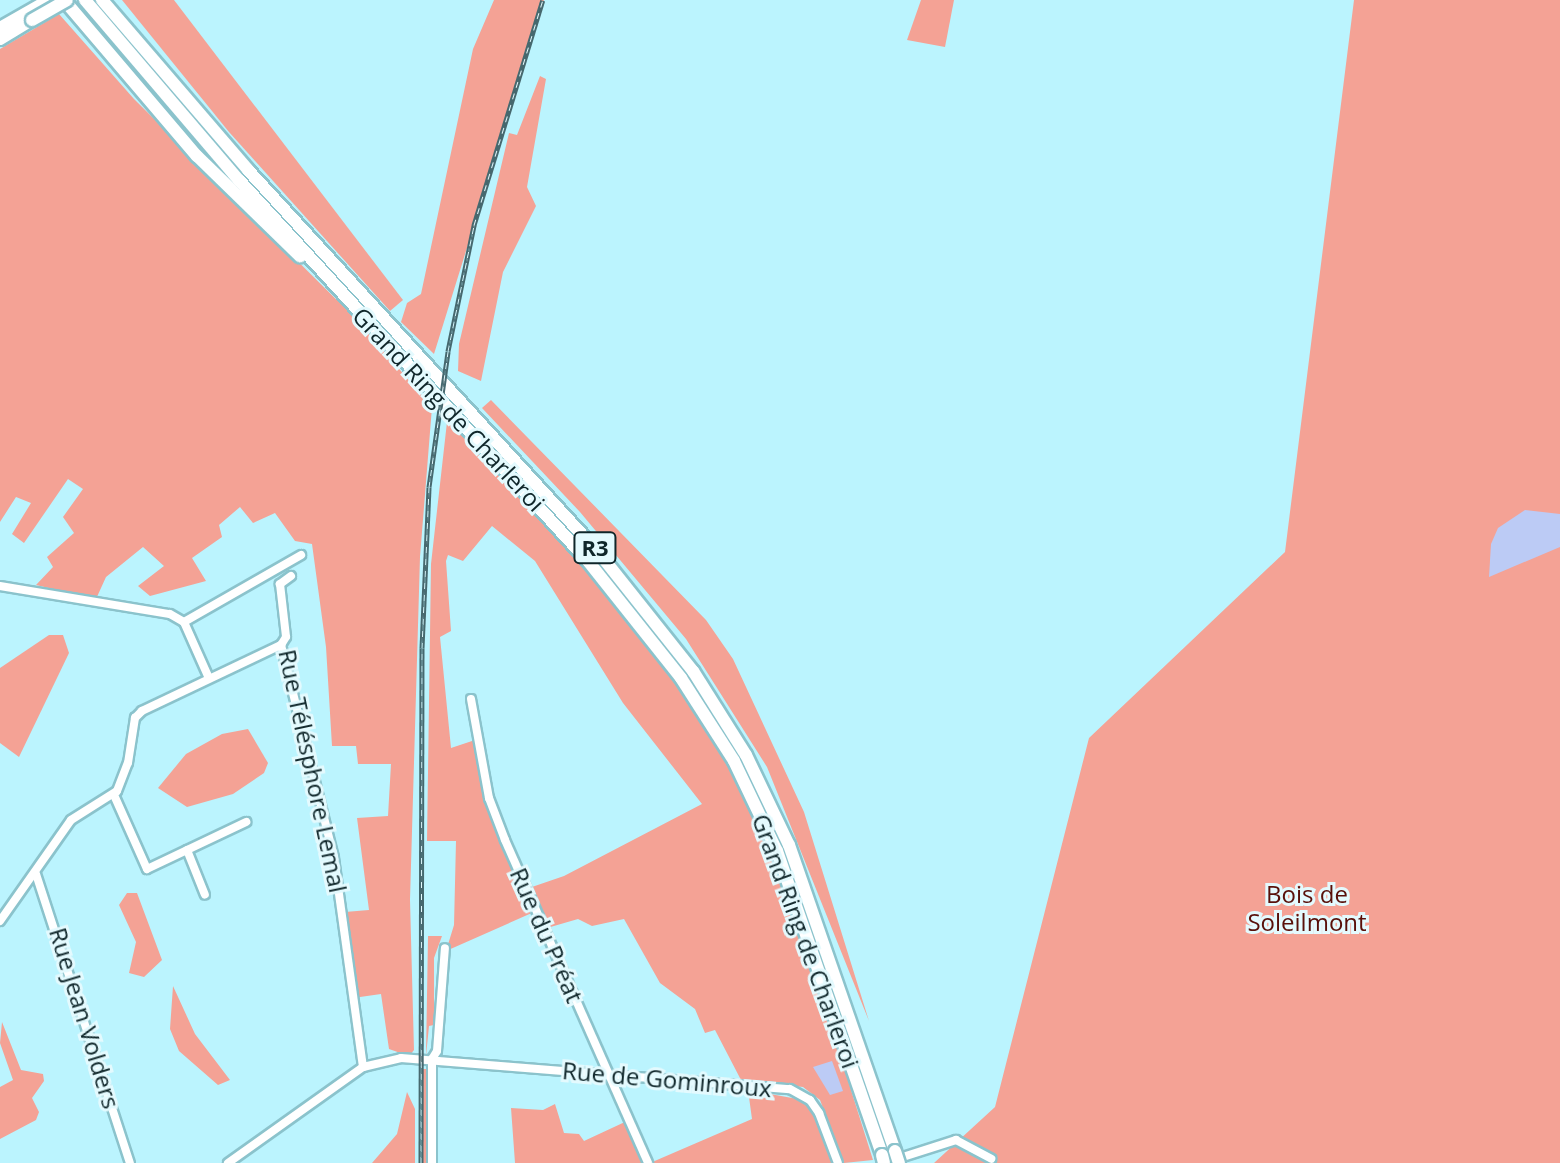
<!DOCTYPE html>
<html>
<head>
<meta charset="utf-8">
<style>
	body { margin:0 }
	#map { position:relative; width:1560px; height:1163px; overflow:hidden; background:#bbf4fe; font-family:"Open Sans",sans-serif }
	div>[style] { position:absolute }
	[style*='--x'] { left:calc(var(--x)*1px); top:calc(var(--y)*1px); width:calc(var(--w)*1px); rotate:calc(var(--a)*1deg) }
	.green>* { inset:0; background:#f4a295 }
	.water>* { inset:0; background:#bccbf5 }
	.roads { filter:drop-shadow(2px 0 #8bc3cc) drop-shadow(-2px 0 #8bc3cc) drop-shadow(0 2px #8bc3cc) drop-shadow(0 -2px #8bc3cc) }
	.minor>* { height:8px; margin:-4px; padding:0 4px; transform-origin:4px; border-radius:4px; background:#fff }
	.highway>* { height:12px; margin:-6px; padding:0 6px; transform-origin:6px; border-radius:6px; background:#fff }
	.rail>* { height:5px; margin-top:-2.5px; transform-origin:0; background:repeating-linear-gradient(90deg,#e4fafe 0 6px,#46686e 0 12px); box-sizing:border-box; border-block:2px solid #46686e }
	.bridges { filter:drop-shadow(2px 0 #8bc3cc) drop-shadow(-2px 0 #8bc3cc) drop-shadow(0 2px #8bc3cc) drop-shadow(0 -2px #8bc3cc) }
	.highway-bridge>* { height:12px; margin:-6px; padding:0 6px; transform-origin:6px; border-radius:6px; background:#fff }
	span { translate:-50% -50%; white-space:nowrap; text-align:center; line-height:1.15; -webkit-text-stroke:6px #e4fafe; paint-order:stroke }
	.shield-label span { padding:2px 6px; background:#e4fafe; border:2px solid; border-radius:6px; -webkit-text-stroke-width:0 }
	.shield-label { font-size:22px; color:#0f262a; font-weight:700 }
	.street-label { font-size:24px; color:#0f262a }
	.park-label { font-size:24px; color:#59100a }
</style>
</head>
<body>
<div id="map">
	<div class="green">
		<i style="clip-path:polygon(122px 0,174px 0,403px 300px,390px 311px,229px 132px)"></i>
		<i style="clip-path:polygon(494px 0,544px 0,434px 354px,401px 322px,407px 303px,421px 294px,473px 49px)"></i>
		<i style="clip-path:polygon(921px 0,954px 0,945px 47px,907px 40px)"></i>
		<i style="clip-path:polygon(1354px 0,1560px 0,1560px 1163px,934px 1163px,995px 1107px,1089px 738px,1285px 552px)"></i>
		<i style="clip-path:polygon(59px 14px,134px 99px,356px 319px,432px 407px,420px 557px,410px 900px,414px 1050px,409px 1056px,389px 1049px,381px 994px,353px 998px,345px 912px,369px 910px,357px 818px,388px 816px,391px 764px,358px 764px,356px 746px,332px 746px,326px 647px,312px 544px,295px 541px,275px 513px,253px 523px,240px 507px,219px 525px,222px 537px,192px 558px,206px 581px,150px 596px,138px 586px,164px 566px,143px 547px,106px 577px,96px 599px,36px 585px,53px 567px,47px 557px,74px 533px,63px 517px,83px 489px,68px 479px,24px 543px,12px 534px,31px 503px,16px 497px,0 522px,0 49px)"></i>
		<i style="clip-path:polygon(540px 76px,546px 79px,527px 187px,536px 206px,503px 272px,481px 381px,458px 371px,459px 344px,509px 133px,517px 135px)"></i>
		<i style="clip-path:polygon(491px 400px,706px 620px,733px 659px,804px 812px,869px 1021px,767px 767px,686px 639px,580px 512px,482px 408px)"></i>
		<i style="clip-path:polygon(447px 422px,483px 454px,652px 638px,725px 753px,786px 883px,873px 1160px,844px 1163px,820px 1100px,803px 1087px,741px 1080px,715px 1030px,705px 1033px,695px 1009px,660px 983px,624px 919px,592px 926px,578px 919px,547px 928px,529px 888px,564px 876px,702px 804px,623px 703px,535px 561px,492px 526px,463px 561px,448px 555px,446px 561px,451px 631px,440px 637px,451px 748px,481px 738px,490px 803px,534px 912px,446px 951px,454px 925px,456px 841px,427px 841px,431px 564px)"></i>
		<i style="clip-path:polygon(49px 635px,63px 635px,69px 653px,19px 757px,0 743px,0 668px)"></i>
		<i style="clip-path:polygon(248px 729px,268px 763px,264px 773px,233px 794px,187px 807px,158px 788px,186px 754px,222px 734px)"></i>
		<i style="clip-path:polygon(127px 893px,137px 893px,162px 960px,144px 977px,129px 973px,136px 942px,119px 905px)"></i>
		<i style="clip-path:polygon(428px 936px,442px 936px,434px 958px,434px 1025px,429px 1026px,426px 1056px)"></i>
		<i style="clip-path:polygon(173px 986px,195px 1034px,230px 1080px,218px 1085px,179px 1051px,170px 1029px)"></i>
		<i style="clip-path:polygon(2px 1022px,21px 1070px,43px 1074px,44px 1081px,32px 1098px,39px 1112px,36px 1120px,0 1139px,0 1087px,13px 1080px,0 1043px)"></i>
		<i style="clip-path:polygon(423px 1069px,429px 1069px,432px 1163px,423px 1163px)"></i>
		<i style="clip-path:polygon(748px 1090px,803px 1100px,821px 1123px,834px 1163px,650px 1163px,752px 1119px)"></i>
		<i style="clip-path:polygon(407px 1092px,415px 1109px,415px 1163px,372px 1163px,397px 1134px)"></i>
		<i style="clip-path:polygon(555px 1104px,564px 1133px,579px 1134px,584px 1141px,627px 1121px,645px 1163px,515px 1163px,511px 1108px,543px 1110px)"></i>
	</div>
	<div class="water">
		<i style="clip-path:polygon(1525px 510px,1560px 514px,1560px 547px,1489px 577px,1491px 544px,1498px 528px)"></i>
		<i style="clip-path:polygon(832px 1061px,843px 1091px,830px 1095px,813px 1067px)"></i>
	</div>
	<div class="roads">
		<div class="minor">
			<i style="--x:291;--y:576;--w:14;--a:144"></i>
			<i style="--x:280;--y:584;--w:53;--a:83.5"></i>
			<i style="--x:286;--y:637;--w:9;--a:122"></i>
			<i style="--x:281;--y:645;--w:219;--a:76"></i>
			<i style="--x:334;--y:858;--w:211;--a:82.1"></i>
			<i style="--x:0;--y:586;--w:172;--a:9.4"></i>
			<i style="--x:170;--y:614;--w:16;--a:30"></i>
			<i style="--x:208;--y:676;--w:59;--a:-114"></i>
			<i style="--x:184;--y:622;--w:135;--a:-29.8"></i>
			<i style="--x:471;--y:699;--w:101;--a:79.7"></i>
			<i style="--x:489;--y:798;--w:45;--a:69.1"></i>
			<i style="--x:505;--y:840;--w:353;--a:66.1"></i>
			<i style="--x:114;--y:795;--w:81;--a:66"></i>
			<i style="--x:147;--y:869;--w:110;--a:-25.4"></i>
			<i style="--x:187;--y:850;--w:48;--a:68.2"></i>
			<i style="--x:36;--y:874;--w:304;--a:72"></i>
			<i style="--x:0;--y:921;--w:123;--a:-54.9"></i>
			<i style="--x:71;--y:820;--w:54;--a:-32.2"></i>
			<i style="--x:117;--y:791;--w:30;--a:-69"></i>
			<i style="--x:128;--y:763;--w:46;--a:-81.2"></i>
			<i style="--x:135;--y:718;--w:10;--a:-45"></i>
			<i style="--x:142;--y:711;--w:154;--a:-25.4"></i>
			<i style="--x:228;--y:1163;--w:166;--a:-35.4"></i>
			<i style="--x:363;--y:1067;--w:39;--a:-13"></i>
			<i style="--x:401;--y:1058;--w:390;--a:4.6"></i>
			<i style="--x:790;--y:1089;--w:23;--a:29"></i>
			<i style="--x:810;--y:1100;--w:16;--a:55"></i>
			<i style="--x:819;--y:1113;--w:53;--a:69.2"></i>
			<i style="--x:432;--y:1163;--w:104;--a:-90"></i>
			<i style="--x:432;--y:1059;--w:9;--a:-58"></i>
			<i style="--x:437;--y:1051;--w:103;--a:-85.6"></i>
			<i style="--x:884;--y:1163;--w:76;--a:-17.7"></i>
			<i style="--x:956;--y:1140;--w:40;--a:28"></i>
		</div>
		<div class="highway">
			<i style="--x:64;--y:0;--w:205;--a:49.6"></i>
			<i style="--x:197;--y:156;--w:144;--a:44.2"></i>
			<i style="--x:85;--y:0;--w:237;--a:49.5"></i>
			<i style="--x:239;--y:180;--w:517;--a:47.51"></i>
			<i style="--x:588;--y:561;--w:149;--a:51.5"></i>
			<i style="--x:681;--y:678;--w:98;--a:57.4"></i>
			<i style="--x:734;--y:761;--w:100;--a:64.5"></i>
			<i style="--x:777;--y:851;--w:322;--a:70.9"></i>
			<i style="--x:102;--y:0;--w:224;--a:49.3"></i>
			<i style="--x:248;--y:170;--w:520;--a:47.5"></i>
			<i style="--x:599;--y:553;--w:151;--a:51.5"></i>
			<i style="--x:693;--y:671;--w:99;--a:57.8"></i>
			<i style="--x:746;--y:755;--w:100;--a:64.5"></i>
			<i style="--x:789;--y:845;--w:324;--a:70.9"></i>
			<i style="--x:0;--y:28;--w:56;--a:-29.7"></i>
			<i style="--x:0;--y:39;--w:37;--a:-31"></i>
		</div>
	</div>
	<div class="rail">
		<i style="--x:421;--y:1163;--w:515;--a:-89.89"></i>
		<i style="--x:422;--y:648;--w:161;--a:-87.5"></i>
		<i style="--x:429;--y:487;--w:137;--a:-82"></i>
		<i style="--x:448;--y:351;--w:129;--a:-78.3"></i>
		<i style="--x:474;--y:225;--w:235;--a:-73"></i>
	</div>
	<div class="bridges">
		<div class="highway-bridge">
			<i style="--x:32;--y:20;--w:40;--a:-29.7"></i>
			<i style="--x:895;--y:1151;--w:13;--a:72"></i>
			<i style="--x:882;--y:1155;--w:8;--a:76"></i>
		</div>
	</div>
	<div class="shield-label">
		<span style="left:595px;top:548px">R3</span>
	</div>
	<div class="street-label">
		<span style="left:449px;top:409px;rotate:47deg">Grand Ring de Charleroi</span>
		<span style="left:313px;top:771px;rotate:78deg">Rue Télésphore Lemal</span>
		<span style="left:547px;top:935px;rotate:66deg">Rue du Préat</span>
		<span style="left:806px;top:941px;rotate:70deg">Grand Ring de Charleroi</span>
		<span style="left:85px;top:1018px;rotate:73deg">Rue Jean Volders</span>
		<span style="left:667px;top:1079px;rotate:5deg">Rue de Gominroux</span>
	</div>
	<div class="park-label">
		<span style="left:1307px;top:908px">Bois de<br>Soleilmont</span>
	</div>
</div>
</body>
</html>
